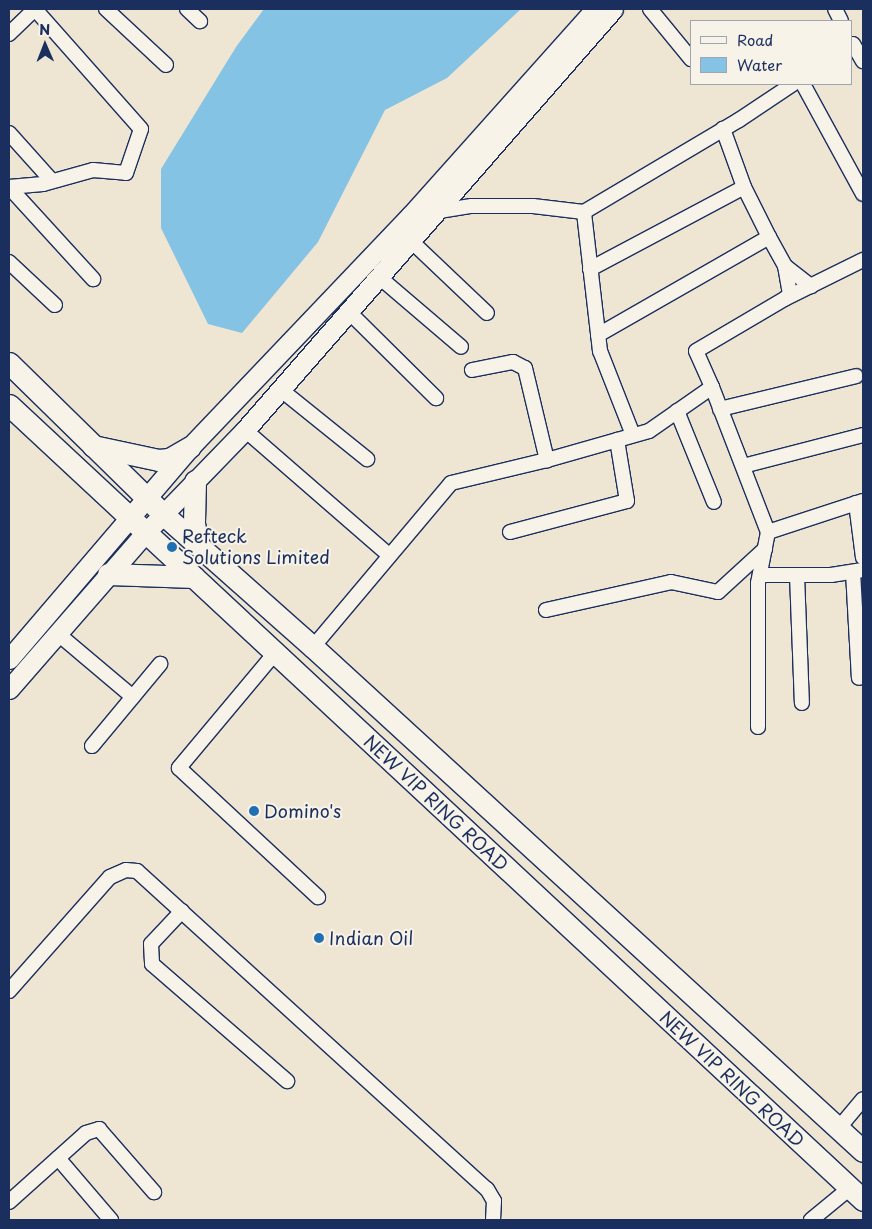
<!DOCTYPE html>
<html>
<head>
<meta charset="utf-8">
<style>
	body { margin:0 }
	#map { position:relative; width:872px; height:1229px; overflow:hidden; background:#efe5d3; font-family:"Playpen Sans",sans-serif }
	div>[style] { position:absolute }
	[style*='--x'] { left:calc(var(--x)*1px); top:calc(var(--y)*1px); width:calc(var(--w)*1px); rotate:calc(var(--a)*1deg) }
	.water>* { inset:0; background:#85c3e5 }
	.roads { filter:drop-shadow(1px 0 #1b2f5e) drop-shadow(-1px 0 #1b2f5e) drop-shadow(0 1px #1b2f5e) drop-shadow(0 -1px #1b2f5e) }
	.street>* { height:14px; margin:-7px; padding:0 7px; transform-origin:7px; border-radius:7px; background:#f7f3e8 }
	.secondary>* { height:19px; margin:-9.5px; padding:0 9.5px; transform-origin:9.5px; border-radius:9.5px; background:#f7f3e8 }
	.primary>* { height:21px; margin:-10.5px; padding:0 10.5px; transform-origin:10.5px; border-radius:10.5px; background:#f7f3e8 }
	.dots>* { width:14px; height:14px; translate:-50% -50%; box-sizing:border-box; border:2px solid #f7f3e8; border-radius:50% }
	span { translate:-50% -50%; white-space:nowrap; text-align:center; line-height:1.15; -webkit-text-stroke:4px #f7f3e8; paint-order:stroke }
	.poi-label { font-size:18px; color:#1b2f5e }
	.left { translate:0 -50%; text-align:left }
	.street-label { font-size:18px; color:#1b2f5e }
	.frame { position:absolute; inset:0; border:10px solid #1b2f5e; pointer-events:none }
	.legend { position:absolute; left:690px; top:20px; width:162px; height:65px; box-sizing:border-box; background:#f7f3e8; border:1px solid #9fa5b1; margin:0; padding:6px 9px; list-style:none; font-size:15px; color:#1b2f5e }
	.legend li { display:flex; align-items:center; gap:10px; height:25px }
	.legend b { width:25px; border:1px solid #9fa5b1 }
	.north { position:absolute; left:20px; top:20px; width:50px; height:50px; -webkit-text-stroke:4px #f7f3e8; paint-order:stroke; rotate:359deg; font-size:14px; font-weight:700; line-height:20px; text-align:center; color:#1b2f5e }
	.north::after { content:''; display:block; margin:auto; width:18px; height:22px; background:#1b2f5e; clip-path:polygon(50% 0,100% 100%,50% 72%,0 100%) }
</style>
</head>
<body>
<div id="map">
	<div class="water">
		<i style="clip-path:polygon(264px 9px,521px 9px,447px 78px,385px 110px,318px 242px,242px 333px,208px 324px,161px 228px,161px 169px,236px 47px)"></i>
	</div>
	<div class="roads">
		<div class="street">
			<i style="--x:106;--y:9;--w:82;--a:43"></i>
			<i style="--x:187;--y:9;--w:18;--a:43"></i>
			<i style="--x:650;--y:9;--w:65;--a:50.6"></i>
			<i style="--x:835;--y:9;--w:13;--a:63"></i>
			<i style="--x:9;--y:34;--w:36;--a:-44"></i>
			<i style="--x:853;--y:44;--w:20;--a:60"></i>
			<i style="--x:803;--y:84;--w:125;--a:61.4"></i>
			<i style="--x:9;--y:133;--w:64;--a:48.1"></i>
			<i style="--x:9;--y:187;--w:34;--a:-5"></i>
			<i style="--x:43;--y:184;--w:52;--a:-15.6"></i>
			<i style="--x:93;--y:170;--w:33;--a:5"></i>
			<i style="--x:126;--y:173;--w:46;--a:-71.2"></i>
			<i style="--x:141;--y:129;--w:160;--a:-131.5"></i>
			<i style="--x:9;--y:187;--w:125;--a:47.6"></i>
			<i style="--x:433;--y:212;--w:39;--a:-9"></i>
			<i style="--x:472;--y:206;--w:61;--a:0"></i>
			<i style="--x:533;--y:206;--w:51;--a:6.7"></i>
			<i style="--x:769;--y:237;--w:33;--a:61"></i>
			<i style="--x:785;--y:266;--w:29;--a:80"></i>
			<i style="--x:410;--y:240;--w:106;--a:43.5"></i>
			<i style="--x:9;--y:262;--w:63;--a:43.1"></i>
			<i style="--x:785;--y:266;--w:33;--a:38"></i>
			<i style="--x:590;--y:269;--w:174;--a:-28"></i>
			<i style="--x:744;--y:187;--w:62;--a:-109.9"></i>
			<i style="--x:378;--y:276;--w:109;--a:40.5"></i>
			<i style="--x:348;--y:311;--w:124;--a:44.7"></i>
			<i style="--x:598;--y:335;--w:197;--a:-29.8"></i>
			<i style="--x:769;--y:237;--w:56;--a:-116.6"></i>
			<i style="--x:472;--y:370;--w:42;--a:-11"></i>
			<i style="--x:513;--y:362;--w:13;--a:27"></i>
			<i style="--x:525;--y:368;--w:95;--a:76.6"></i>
			<i style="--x:712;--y:387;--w:155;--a:68.9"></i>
			<i style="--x:768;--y:532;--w:52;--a:101.1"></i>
			<i style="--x:758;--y:583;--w:144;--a:90"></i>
			<i style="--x:280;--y:389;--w:112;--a:38.8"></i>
			<i style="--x:720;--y:409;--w:140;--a:-13.6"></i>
			<i style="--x:677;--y:411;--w:98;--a:67.9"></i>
			<i style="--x:245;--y:430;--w:191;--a:41"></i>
			<i style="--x:633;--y:435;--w:90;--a:-111.4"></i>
			<i style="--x:600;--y:351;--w:140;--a:-96.6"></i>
			<i style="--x:584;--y:212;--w:180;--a:-30.7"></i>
			<i style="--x:739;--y:120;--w:65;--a:-33.7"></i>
			<i style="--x:743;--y:466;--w:124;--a:-14.5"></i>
			<i style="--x:856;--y:503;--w:55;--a:82.7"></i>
			<i style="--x:510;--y:532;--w:121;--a:-14.8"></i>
			<i style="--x:627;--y:501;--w:62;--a:-99.3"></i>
			<i style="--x:768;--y:532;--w:100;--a:-18.1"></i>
			<i style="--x:853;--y:572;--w:106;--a:86.8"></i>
			<i style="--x:760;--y:575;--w:71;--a:0"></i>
			<i style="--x:831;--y:575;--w:32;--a:-9"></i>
			<i style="--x:797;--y:575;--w:128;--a:87.8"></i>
			<i style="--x:546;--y:610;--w:128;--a:-12.6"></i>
			<i style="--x:671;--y:582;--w:48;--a:12"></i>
			<i style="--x:718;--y:592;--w:64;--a:-42.5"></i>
			<i style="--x:57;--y:633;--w:99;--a:40.1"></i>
			<i style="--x:313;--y:647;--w:214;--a:-49.9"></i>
			<i style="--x:451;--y:483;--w:99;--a:-13.5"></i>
			<i style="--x:547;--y:460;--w:106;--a:-15.9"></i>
			<i style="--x:649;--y:431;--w:77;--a:-34.9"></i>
			<i style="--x:712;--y:387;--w:39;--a:-114"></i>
			<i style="--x:696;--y:351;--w:104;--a:-30.5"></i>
			<i style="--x:786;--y:298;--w:86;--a:-26.3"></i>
			<i style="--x:275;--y:653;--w:150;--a:129.9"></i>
			<i style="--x:179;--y:768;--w:190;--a:42.9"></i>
			<i style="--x:92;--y:746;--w:107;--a:-50.3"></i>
			<i style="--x:182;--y:911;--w:45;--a:133.2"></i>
			<i style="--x:151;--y:944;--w:20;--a:87"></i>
			<i style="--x:152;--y:964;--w:179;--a:40.9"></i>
			<i style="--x:9;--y:991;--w:152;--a:-48.5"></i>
			<i style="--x:110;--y:877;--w:17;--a:-24"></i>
			<i style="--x:126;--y:870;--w:11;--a:5"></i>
			<i style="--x:137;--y:871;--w:473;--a:42.3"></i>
			<i style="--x:487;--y:1189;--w:14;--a:60"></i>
			<i style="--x:494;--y:1201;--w:19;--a:93"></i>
			<i style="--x:838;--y:1129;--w:39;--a:-50"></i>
			<i style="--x:58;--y:1158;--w:82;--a:49.5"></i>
			<i style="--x:9;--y:1202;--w:103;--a:-41.9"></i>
			<i style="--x:86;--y:1133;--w:14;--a:-17"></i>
			<i style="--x:99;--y:1129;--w:84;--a:48.9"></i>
			<i style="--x:811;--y:1220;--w:50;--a:-39.4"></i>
		</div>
		<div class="secondary">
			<i style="--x:9;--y:659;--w:279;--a:-49.5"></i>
			<i style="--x:190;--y:447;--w:320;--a:-46.4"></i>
			<i style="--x:411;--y:215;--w:276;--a:-48.2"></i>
			<i style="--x:9;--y:689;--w:210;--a:-48.9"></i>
			<i style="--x:147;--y:531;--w:141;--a:-45.9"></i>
			<i style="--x:245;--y:430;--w:559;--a:-48.84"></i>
		</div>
		<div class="primary">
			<i style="--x:9;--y:363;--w:216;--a:44.4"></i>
			<i style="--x:163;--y:514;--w:200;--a:41.6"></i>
			<i style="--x:313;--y:647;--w:746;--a:42.5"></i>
			<i style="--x:9;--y:405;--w:1167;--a:42.95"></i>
			<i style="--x:93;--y:446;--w:67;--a:12"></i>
			<i style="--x:159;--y:460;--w:10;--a:-6"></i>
			<i style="--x:169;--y:459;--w:24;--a:-30"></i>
			<i style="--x:195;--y:481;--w:42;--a:91.4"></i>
			<i style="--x:194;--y:523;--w:23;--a:80"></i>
			<i style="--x:108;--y:574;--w:86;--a:2"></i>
		</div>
	</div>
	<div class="dots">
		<i style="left:172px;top:547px;background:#1f6fb2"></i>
		<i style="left:254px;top:811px;background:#1f6fb2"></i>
		<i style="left:319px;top:938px;background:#1f6fb2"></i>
	</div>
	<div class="poi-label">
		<span class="left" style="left:182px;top:547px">Refteck<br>Solutions Limited</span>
		<span class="left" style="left:264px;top:811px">Domino's</span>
		<span class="left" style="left:329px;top:938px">Indian Oil</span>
	</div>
	<div class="street-label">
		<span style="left:436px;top:803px;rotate:43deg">NEW VIP RING ROAD</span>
		<span style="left:732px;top:1079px;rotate:43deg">NEW VIP RING ROAD</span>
	</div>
	<div class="frame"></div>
	<ul class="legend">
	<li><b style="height:6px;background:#f7f3e8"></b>Road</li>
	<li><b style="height:14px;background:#85c3e5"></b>Water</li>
	</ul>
	<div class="north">N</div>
</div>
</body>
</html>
